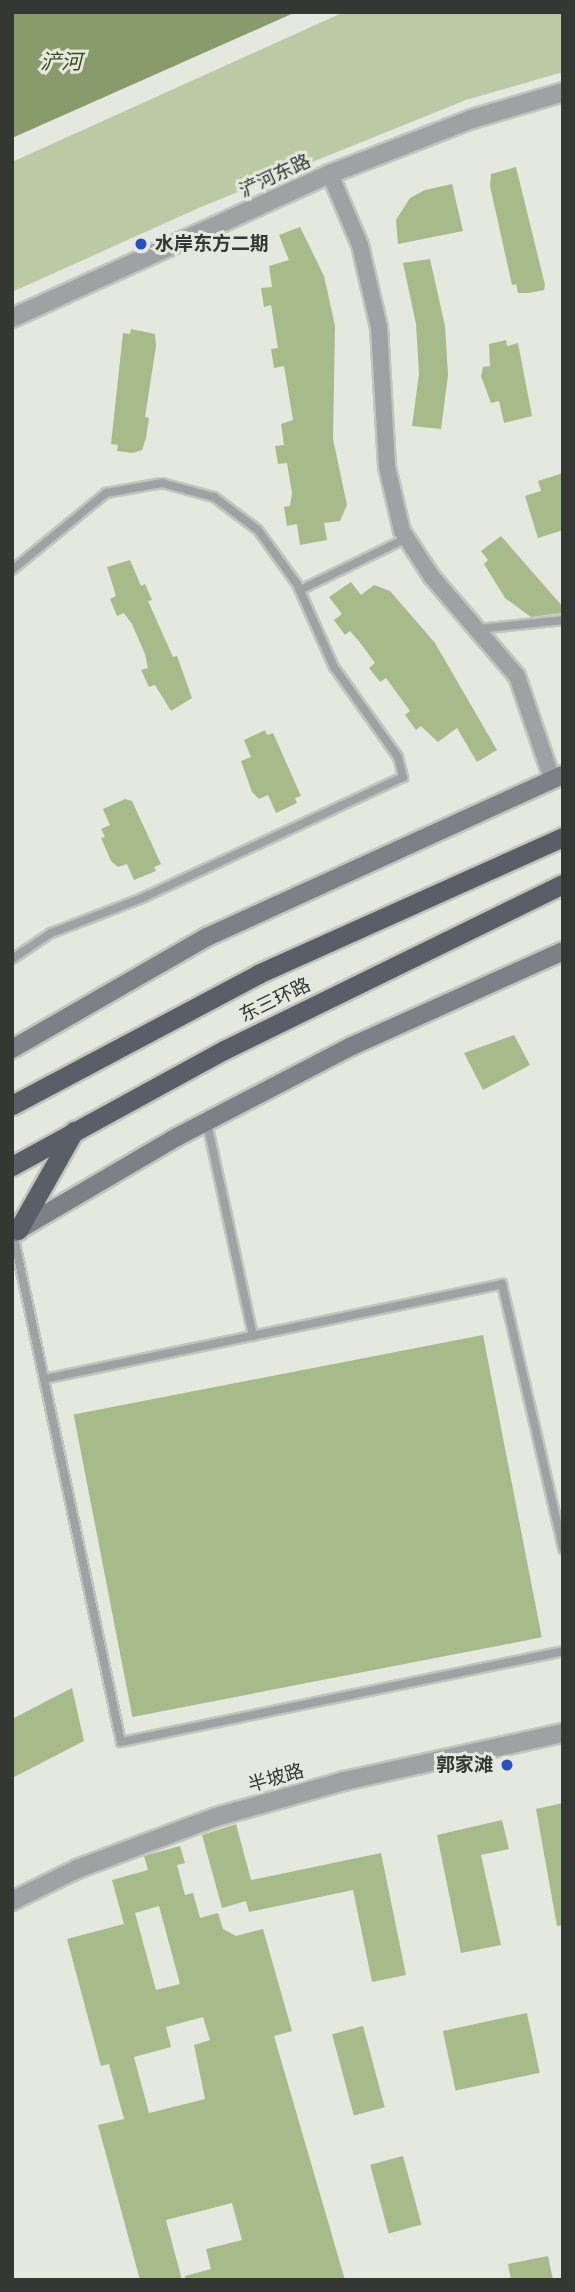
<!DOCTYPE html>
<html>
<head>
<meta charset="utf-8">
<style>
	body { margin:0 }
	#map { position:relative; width:575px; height:2292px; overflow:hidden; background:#e4e8de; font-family:Poppins,"Noto Sans SC",sans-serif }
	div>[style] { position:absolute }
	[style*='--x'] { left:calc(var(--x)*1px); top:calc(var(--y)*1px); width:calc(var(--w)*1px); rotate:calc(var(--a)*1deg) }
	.green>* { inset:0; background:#bbcaa5 }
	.water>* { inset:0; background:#899b6c }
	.building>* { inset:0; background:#a7ba8a; transform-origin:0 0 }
	.roads { filter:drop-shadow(2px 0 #c1c5bc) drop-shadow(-2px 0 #c1c5bc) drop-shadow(0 2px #c1c5bc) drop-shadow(0 -2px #c1c5bc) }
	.service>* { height:8px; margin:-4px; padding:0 4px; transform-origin:4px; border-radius:4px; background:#9fa1a5 }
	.minor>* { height:16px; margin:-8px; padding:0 8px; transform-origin:8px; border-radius:8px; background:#9fa1a5 }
	.tertiary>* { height:18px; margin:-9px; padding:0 9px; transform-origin:9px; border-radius:9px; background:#9fa1a5 }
	.secondary>* { height:18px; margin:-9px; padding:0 9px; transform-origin:9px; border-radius:9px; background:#7d8086 }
	.trunk>* { height:19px; margin:-9.5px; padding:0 9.5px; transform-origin:9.5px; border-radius:9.5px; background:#5a5e66 }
	.dots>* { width:19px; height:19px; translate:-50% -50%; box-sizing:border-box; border:4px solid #e4e8de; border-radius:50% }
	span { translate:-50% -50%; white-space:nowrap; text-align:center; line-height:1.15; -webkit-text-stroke:6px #e4e8de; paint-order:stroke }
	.street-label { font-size:19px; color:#353733 }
	.poi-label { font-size:19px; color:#353733; font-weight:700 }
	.left { translate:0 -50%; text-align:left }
	.right { translate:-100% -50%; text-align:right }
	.water-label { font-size:21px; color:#394a16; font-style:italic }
	.frame { position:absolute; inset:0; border:14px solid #353733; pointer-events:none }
</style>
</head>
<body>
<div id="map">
	<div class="green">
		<i style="clip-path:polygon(344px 12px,563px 12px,563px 72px,466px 100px,201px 207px,12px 292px,12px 162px)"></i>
	</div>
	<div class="water">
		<i style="clip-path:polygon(12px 12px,296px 12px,12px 138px)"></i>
	</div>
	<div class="building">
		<i style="clip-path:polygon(516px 167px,545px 285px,544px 290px,529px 293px,518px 293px,516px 284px,512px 285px,490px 186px,491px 174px)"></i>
		<i style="clip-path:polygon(452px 184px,463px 231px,398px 244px,396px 220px,410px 198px,425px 190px)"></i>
		<i style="clip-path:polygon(300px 227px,324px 276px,335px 326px,333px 439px,347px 505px,340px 521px,324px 523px,327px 540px,300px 545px,297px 524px,287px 526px,284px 507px,290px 506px,292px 493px,287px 463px,278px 464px,275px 446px,284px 445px,281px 424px,293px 420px,284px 366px,274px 368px,271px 349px,278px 348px,271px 305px,264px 307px,261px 288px,272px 287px,269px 266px,289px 260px,279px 235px)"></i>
		<i style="clip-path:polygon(430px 259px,445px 326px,448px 375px,441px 429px,412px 426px,419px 374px,416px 324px,403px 263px)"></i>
		<i style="clip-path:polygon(131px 329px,155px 334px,156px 346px,145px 417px,149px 418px,146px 438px,142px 450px,133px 453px,117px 451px,118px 445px,111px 444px,123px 333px,130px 334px)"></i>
		<i style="clip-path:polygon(506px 340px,507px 346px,518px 343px,532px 416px,504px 423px,499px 401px,491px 403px,481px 376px,483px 367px,490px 366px,489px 344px)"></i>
		<i style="clip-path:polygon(563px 473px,563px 530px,538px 538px,525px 496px,541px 491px,538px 481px)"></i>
		<i style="clip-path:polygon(501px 536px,563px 607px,563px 613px,531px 617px,505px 598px,484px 564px,488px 560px,481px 551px)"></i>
		<i style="clip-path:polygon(130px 560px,141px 586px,145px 584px,152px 600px,148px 601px,173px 657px,177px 656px,192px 698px,171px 711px,155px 685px,149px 687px,141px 670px,148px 668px,145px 654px,132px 624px,124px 613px,117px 616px,110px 599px,116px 596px,107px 567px)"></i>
		<i style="clip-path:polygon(351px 582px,361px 595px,374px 585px,390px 591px,435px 643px,497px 750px,477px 762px,457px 728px,438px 742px,421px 726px,416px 730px,405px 715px,410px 711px,386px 678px,380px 682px,369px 668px,375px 663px,358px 640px,350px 631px,345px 635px,334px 620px,342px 614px,329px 597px)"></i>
		<i style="clip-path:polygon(265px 730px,267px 735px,273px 733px,301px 796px,295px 798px,297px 803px,276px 813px,268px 795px,259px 799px,252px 792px,241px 761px,251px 757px,244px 740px)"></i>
		<i style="clip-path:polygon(125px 799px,132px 801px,161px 864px,154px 867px,156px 871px,134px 880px,127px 864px,118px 867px,111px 861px,101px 838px,105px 837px,101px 829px,110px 825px,103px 809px)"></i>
		<i style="clip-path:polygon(514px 1035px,530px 1065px,483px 1090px,464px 1053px)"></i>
		<i style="left:483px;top:1335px;width:308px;height:417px;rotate:79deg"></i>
		<i style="clip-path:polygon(72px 1688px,84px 1741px,12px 1778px,12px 1719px)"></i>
		<i style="clip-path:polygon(563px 1803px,563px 1925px,557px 1926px,536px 1809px)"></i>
		<i style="clip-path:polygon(502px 1820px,509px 1849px,481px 1855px,501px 1945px,461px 1953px,437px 1835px)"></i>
		<i style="clip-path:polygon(236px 1824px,251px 1880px,381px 1853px,406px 1975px,372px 1982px,353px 1890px,249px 1912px,246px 1901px,222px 1908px,202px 1835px)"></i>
		<i style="clip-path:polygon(evenodd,180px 1846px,185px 1863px,177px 1865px,185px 1895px,193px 1893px,200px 1918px,218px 1913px,223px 1929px,236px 1936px,263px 1929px,292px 2031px,274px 2036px,345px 2280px,186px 2280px,185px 2276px,211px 2269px,206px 2249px,242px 2240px,232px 2203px,166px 2220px,182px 2280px,140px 2280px,98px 2125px,124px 2119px,109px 2064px,101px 2066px,67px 1939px,124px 1924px,112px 1880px,148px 1870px,144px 1856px,180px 1846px,159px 1906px,180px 1984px,156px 1990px,135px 1913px,159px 1906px,180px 1846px,203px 2017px,210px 2040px,194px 2045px,205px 2099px,149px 2113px,134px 2057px,171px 2047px,166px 2027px,203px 2017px)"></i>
		<i style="left:527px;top:2013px;width:61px;height:86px;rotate:78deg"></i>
		<i style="left:363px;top:2026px;width:84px;height:32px;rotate:75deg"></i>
		<i style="left:403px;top:2156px;width:71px;height:34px;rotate:75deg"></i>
		<i style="clip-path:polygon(548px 2256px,553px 2280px,511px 2280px,508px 2264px)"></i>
	</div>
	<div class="roads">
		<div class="service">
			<i style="--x:12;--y:570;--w:122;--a:-39.3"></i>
			<i style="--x:106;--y:493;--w:57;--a:-10.1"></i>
			<i style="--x:162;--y:483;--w:54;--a:15.1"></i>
			<i style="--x:214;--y:497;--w:55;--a:36.9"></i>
			<i style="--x:258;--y:530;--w:67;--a:54.2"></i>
			<i style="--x:297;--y:584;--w:91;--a:66"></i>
			<i style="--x:334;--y:667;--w:110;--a:54.6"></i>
			<i style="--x:398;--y:757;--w:21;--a:76"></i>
			<i style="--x:403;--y:777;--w:285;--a:155.1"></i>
			<i style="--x:145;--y:897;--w:101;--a:159"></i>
			<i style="--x:51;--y:933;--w:47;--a:146.3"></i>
			<i style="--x:300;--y:590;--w:119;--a:-25.9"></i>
			<i style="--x:478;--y:629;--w:85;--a:-6"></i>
			<i style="--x:207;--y:1123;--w:218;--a:77.8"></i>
			<i style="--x:13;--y:1233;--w:520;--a:78.02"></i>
			<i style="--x:121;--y:1742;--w:451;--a:-11.6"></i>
			<i style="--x:44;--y:1379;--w:468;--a:-11.7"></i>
			<i style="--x:502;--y:1284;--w:272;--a:77"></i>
		</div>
		<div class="minor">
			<i style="--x:330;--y:174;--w:77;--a:67.1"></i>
			<i style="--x:360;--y:245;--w:84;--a:77"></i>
			<i style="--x:379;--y:327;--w:140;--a:86.7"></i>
			<i style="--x:387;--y:467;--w:66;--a:76.8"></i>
			<i style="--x:402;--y:531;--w:55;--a:56.9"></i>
			<i style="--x:432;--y:577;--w:130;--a:49.4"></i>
			<i style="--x:517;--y:676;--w:109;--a:71.2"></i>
		</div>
		<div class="tertiary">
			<i style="--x:12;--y:318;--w:349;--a:-24.4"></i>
			<i style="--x:330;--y:174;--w:152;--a:-21.2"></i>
			<i style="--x:472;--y:119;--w:95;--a:-16.5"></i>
			<i style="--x:12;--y:1901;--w:72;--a:-26.2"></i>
			<i style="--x:77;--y:1869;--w:148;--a:-20.5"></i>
			<i style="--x:216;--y:1817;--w:133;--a:-15.7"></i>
			<i style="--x:344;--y:1781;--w:224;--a:-12.4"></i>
		</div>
		<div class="secondary">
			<i style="--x:12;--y:1049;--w:225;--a:-29.9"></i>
			<i style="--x:207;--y:937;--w:391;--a:-24.5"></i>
			<i style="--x:15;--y:1232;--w:188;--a:-30.4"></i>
			<i style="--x:177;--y:1137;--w:197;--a:-27.5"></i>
			<i style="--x:352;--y:1046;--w:231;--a:-24.2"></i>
		</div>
		<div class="trunk">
			<i style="--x:12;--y:1105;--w:279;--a:-28"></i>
			<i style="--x:258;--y:974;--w:334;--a:-24.2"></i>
			<i style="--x:12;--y:1166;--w:242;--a:-28.7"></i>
			<i style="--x:224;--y:1050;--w:377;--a:-26.1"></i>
			<i style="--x:18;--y:1230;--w:114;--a:-60.5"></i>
		</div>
	</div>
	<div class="dots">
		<i style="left:141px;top:244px;background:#284fbe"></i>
		<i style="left:507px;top:1765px;background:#284fbe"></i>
	</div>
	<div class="street-label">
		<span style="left:275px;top:176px;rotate:-25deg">浐河东路</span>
		<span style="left:275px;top:1000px;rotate:-26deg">东三环路</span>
		<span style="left:276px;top:1778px;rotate:-16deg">半坡路</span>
	</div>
	<div class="poi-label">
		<span class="left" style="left:155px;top:244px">水岸东方二期</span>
		<span class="right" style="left:493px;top:1765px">郭家滩</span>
	</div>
	<div class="water-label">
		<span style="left:61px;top:62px">浐河</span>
	</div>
	<div class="frame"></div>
</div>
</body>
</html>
